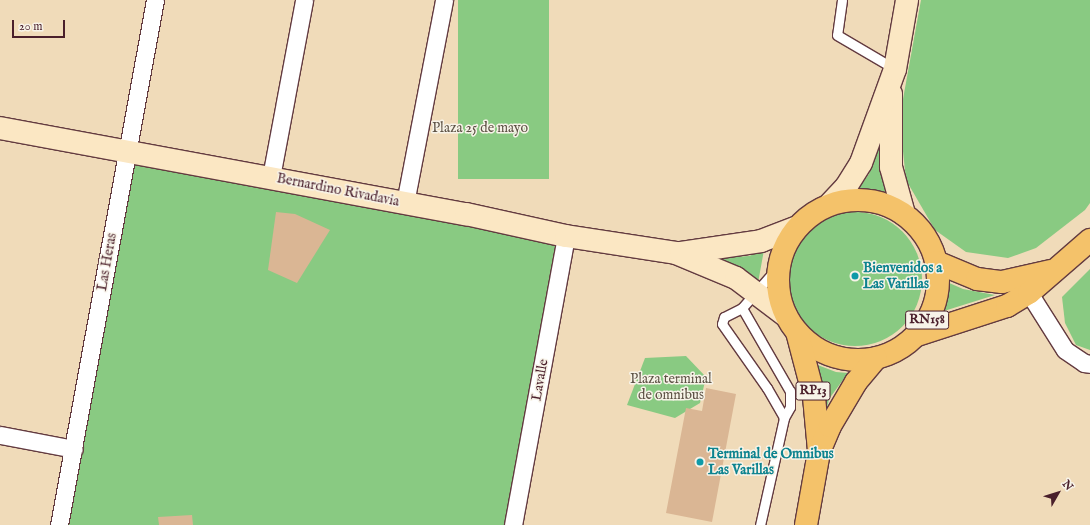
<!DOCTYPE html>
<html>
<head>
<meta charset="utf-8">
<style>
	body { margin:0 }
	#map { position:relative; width:1090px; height:525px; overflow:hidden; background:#f0dbb9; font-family:"IM FELL English",serif }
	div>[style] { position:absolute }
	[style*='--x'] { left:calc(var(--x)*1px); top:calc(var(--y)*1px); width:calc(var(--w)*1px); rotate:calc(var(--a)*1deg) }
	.green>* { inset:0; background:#89ca82; transform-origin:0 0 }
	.round { border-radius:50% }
	.building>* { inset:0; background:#dab694 }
	.roads { filter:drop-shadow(1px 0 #633b40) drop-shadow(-1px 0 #633b40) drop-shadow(0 1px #633b40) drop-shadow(0 -1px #633b40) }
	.lane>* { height:9px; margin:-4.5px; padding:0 4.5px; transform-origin:4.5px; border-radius:4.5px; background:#fff }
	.street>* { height:17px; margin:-8.5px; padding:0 8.5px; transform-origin:8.5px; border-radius:8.5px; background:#fff }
	.secondary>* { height:22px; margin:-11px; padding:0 11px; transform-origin:11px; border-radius:11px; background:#fbe7c3 }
	.highway>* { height:22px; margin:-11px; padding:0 11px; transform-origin:11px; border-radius:11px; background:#f4c26a }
	.highway>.ring { margin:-11px; padding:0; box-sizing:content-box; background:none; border:22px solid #f4c26a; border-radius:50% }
	.dots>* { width:11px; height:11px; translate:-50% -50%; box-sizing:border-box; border:2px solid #f7f3e8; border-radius:50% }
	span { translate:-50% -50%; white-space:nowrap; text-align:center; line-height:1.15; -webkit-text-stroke:3px #f7f3e8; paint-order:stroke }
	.shield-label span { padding:1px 3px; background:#f7f3e8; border:1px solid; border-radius:3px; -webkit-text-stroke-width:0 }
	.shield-label { font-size:13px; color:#4a1f2b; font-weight:700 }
	.park-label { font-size:14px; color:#5d5245 }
	.street-label { font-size:14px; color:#4a1f2b }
	.culture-label { font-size:14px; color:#0d838f; font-weight:700 }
	.left { translate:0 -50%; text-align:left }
	.north { position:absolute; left:1038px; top:473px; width:40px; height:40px; -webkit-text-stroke:3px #f7f3e8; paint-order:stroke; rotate:51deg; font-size:11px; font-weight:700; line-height:16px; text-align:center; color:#4a1f2b }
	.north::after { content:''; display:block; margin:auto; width:14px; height:18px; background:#4a1f2b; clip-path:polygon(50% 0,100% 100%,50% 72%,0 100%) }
	.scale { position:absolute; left:12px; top:20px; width:53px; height:18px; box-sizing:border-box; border:2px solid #4a1f2b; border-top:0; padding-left:5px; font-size:12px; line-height:14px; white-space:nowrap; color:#4a1f2b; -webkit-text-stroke:3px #f7f3e8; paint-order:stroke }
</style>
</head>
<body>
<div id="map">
	<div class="green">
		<i style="left:458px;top:0;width:91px;height:179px"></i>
		<i style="clip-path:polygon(921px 0,1090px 0,1090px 203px,1085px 210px,1036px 248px,1008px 258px,966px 252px,935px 230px,906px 180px,902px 142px,903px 99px)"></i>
		<i style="clip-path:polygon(883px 128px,894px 199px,856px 192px,869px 174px)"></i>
		<i style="clip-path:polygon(127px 152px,566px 236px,517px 525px,59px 525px)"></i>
		<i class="round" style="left:788px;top:212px;width:134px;height:134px"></i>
		<i style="clip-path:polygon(764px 250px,758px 283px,719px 258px,749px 256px)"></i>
		<i style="clip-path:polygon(1090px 269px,1090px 350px,1076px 345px,1065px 323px,1062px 297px)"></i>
		<i style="clip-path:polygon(947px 282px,963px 289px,995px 295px,944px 311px)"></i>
		<i style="clip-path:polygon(686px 356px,706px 377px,700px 403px,675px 418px,627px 405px,645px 358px)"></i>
		<i style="clip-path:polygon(815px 364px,836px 372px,848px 373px,829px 399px,823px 427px)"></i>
	</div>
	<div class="building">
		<i style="clip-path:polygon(276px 212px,295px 214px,330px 230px,297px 283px,268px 270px)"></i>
		<i style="clip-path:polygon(706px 388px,736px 394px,712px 522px,666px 513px,686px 408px,702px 411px)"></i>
		<i style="clip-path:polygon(192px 515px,193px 525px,159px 525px,158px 517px)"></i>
	</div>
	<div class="roads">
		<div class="lane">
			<i style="--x:842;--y:0;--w:35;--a:98"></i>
			<i style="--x:837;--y:35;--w:67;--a:30.4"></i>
			<i style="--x:778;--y:267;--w:55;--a:131.3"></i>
			<i style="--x:742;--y:308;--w:20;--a:153"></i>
			<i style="--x:724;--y:317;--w:7;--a:106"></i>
			<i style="--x:722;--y:324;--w:78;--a:54.9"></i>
			<i style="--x:767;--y:388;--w:34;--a:60"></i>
			<i style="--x:742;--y:308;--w:96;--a:60"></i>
			<i style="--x:790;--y:391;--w:16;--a:90"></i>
			<i style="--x:790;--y:407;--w:13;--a:119"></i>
			<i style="--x:784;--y:418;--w:110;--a:102.6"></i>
		</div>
		<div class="street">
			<i style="--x:271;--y:177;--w:180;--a:-79.4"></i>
			<i style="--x:405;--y:203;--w:207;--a:-79.1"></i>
			<i style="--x:1029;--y:293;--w:67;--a:57.7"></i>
			<i style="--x:1065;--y:350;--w:23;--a:34"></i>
			<i style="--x:1084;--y:363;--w:6;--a:9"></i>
			<i style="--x:0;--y:435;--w:75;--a:10.7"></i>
			<i style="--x:59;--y:525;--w:534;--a:-79.64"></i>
			<i style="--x:513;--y:525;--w:294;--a:-79.6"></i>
		</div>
		<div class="secondary">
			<i style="--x:891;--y:94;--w:73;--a:90"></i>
			<i style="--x:891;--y:167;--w:49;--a:74.5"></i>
			<i style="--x:0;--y:128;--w:474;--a:10.5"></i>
			<i style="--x:466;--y:214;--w:102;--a:12.4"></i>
			<i style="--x:566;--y:236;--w:111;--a:8.8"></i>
			<i style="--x:676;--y:253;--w:65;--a:22.6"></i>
			<i style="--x:736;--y:278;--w:63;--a:37.2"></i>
			<i style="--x:830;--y:204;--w:23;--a:-47"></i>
			<i style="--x:846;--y:187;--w:28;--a:-58"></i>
			<i style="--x:861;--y:163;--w:100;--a:-70.1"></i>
			<i style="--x:895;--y:69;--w:70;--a:-80.1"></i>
			<i style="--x:681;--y:253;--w:81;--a:-8.5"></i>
			<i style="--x:761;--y:241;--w:39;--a:-21"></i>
		</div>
		<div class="highway">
			<i class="ring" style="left:778px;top:200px;width:138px;height:138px"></i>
			<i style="--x:936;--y:262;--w:44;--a:22.5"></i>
			<i style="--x:977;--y:279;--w:25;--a:7"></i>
			<i style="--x:1002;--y:282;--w:50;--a:-12.7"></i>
			<i style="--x:797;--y:332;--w:67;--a:75.3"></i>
			<i style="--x:814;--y:397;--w:54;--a:84.7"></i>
			<i style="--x:917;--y:335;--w:95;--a:-17.9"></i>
			<i style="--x:1007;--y:306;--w:26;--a:-31"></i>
			<i style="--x:1029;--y:293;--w:81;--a:-41"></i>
			<i style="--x:806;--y:525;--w:74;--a:-79.9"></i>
			<i style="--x:819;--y:452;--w:28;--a:-67"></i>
			<i style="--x:830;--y:426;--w:51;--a:-59.4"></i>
			<i style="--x:856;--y:382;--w:31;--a:-50"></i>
		</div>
	</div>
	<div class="dots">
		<i style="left:855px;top:276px;background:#0f9aa8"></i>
		<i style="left:700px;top:462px;background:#0f9aa8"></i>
	</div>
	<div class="shield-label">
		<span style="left:927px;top:320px">RN158</span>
		<span style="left:813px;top:391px">RP13</span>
	</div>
	<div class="park-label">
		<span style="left:480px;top:128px">Plaza 25 de mayo</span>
		<span style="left:671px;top:387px">Plaza terminal<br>de omnibus</span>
	</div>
	<div class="street-label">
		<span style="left:338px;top:190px;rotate:11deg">Bernardino Rivadavia</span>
		<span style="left:107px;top:262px;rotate:-80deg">Las Heras</span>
		<span style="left:540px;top:380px;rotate:-80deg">Lavalle</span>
	</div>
	<div class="culture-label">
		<span class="left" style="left:863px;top:276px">Bienvenidos a<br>Las Varillas</span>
		<span class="left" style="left:708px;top:462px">Terminal de Omnibus<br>Las Varillas</span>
	</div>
	<div class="north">N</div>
	<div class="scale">20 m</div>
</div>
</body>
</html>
